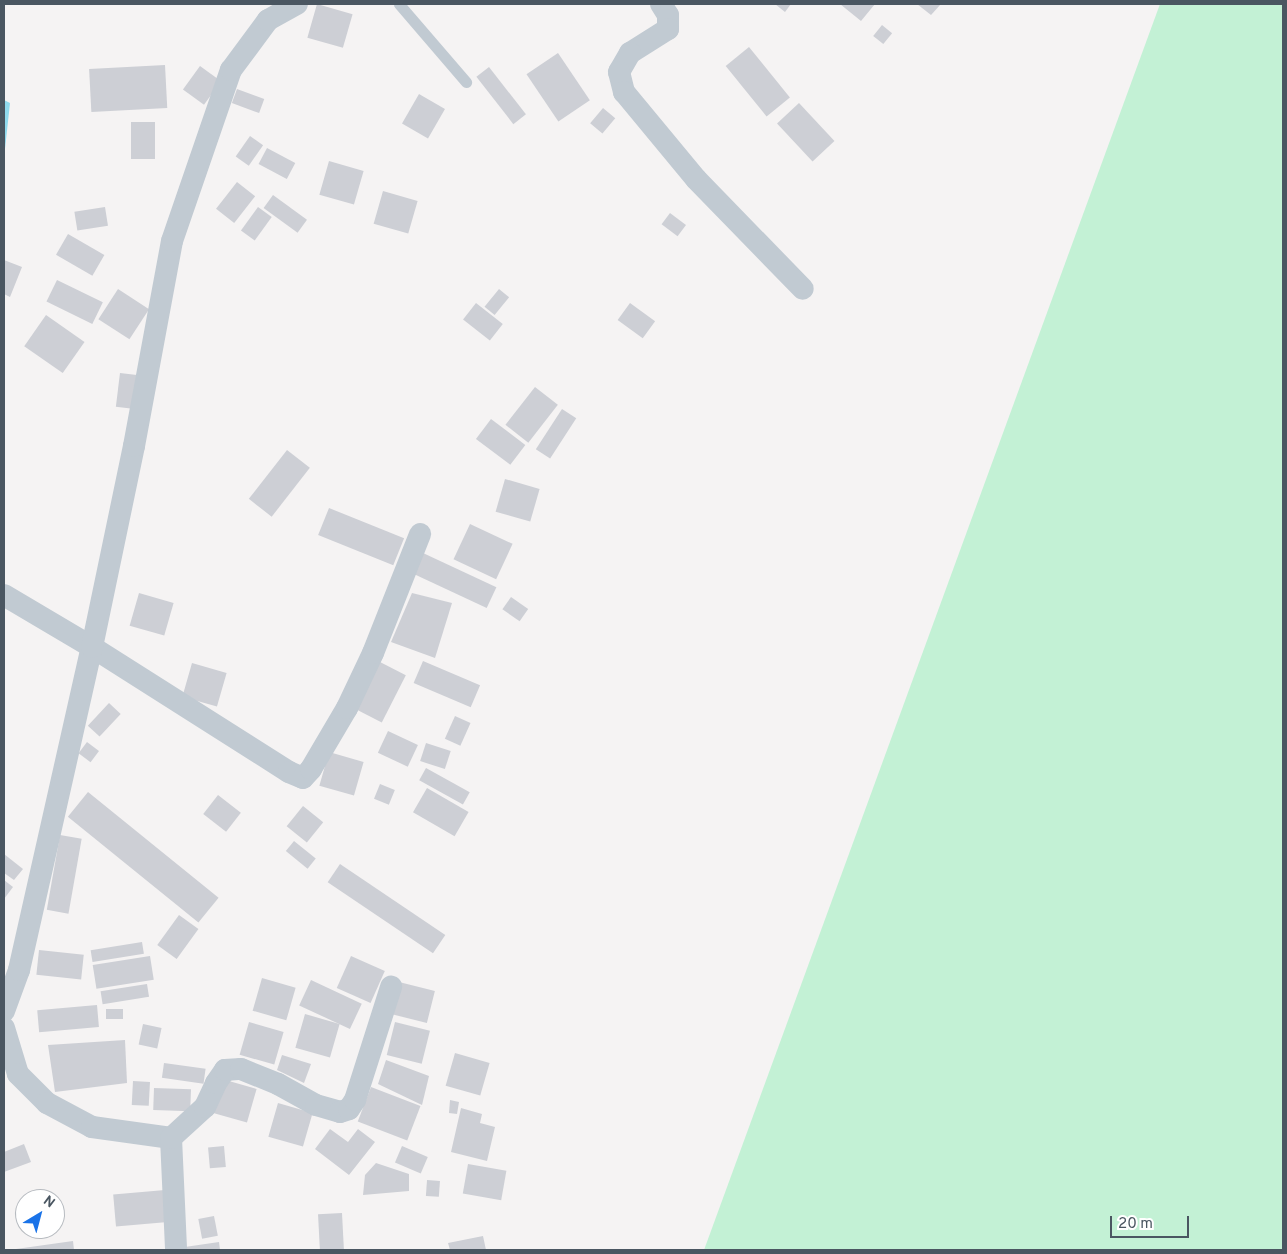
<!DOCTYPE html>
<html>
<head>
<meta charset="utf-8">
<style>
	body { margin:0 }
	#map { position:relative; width:1287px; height:1254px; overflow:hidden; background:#f5f3f3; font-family:Overpass,sans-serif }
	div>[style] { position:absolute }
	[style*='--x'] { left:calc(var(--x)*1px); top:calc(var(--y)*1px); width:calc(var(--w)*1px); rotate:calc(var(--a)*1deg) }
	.green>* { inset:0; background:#c3f1d5 }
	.water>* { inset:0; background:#90daee }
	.building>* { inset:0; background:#cdcfd5; transform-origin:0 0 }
	.service>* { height:11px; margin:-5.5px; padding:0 5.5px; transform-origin:5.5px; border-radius:5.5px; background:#c1cad2 }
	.minor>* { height:22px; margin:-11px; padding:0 11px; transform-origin:11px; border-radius:11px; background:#c1cad2 }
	span { translate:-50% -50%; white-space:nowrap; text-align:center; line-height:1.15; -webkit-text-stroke:4px #fff; paint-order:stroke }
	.frame { position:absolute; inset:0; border:5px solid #4a5661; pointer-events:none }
	.north { position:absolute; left:15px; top:1189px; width:50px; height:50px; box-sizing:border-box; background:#fff; border:1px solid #b7bbc0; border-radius:50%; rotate:37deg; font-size:14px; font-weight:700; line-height:20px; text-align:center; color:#4a5661 }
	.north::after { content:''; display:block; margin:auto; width:18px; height:22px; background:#1a73e8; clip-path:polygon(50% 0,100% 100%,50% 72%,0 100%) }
	.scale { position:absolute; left:1110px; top:1216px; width:79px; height:22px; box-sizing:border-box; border:2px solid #4a5661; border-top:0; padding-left:6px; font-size:15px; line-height:18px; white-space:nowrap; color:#4a5661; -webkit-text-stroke:4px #fff; paint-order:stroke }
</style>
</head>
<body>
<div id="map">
	<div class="green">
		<i style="clip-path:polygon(1160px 4px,1283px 4px,1283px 1250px,704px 1250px)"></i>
	</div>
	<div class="water">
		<i style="clip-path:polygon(4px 100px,10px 103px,4px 158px)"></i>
	</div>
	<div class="building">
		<i style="left:317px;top:4px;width:37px;height:35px;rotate:16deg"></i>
		<i style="clip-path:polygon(775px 4px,791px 4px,785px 12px)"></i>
		<i style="clip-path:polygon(840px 4px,875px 4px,861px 21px)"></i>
		<i style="clip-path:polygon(917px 4px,941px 4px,931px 15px)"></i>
		<i style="left:882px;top:25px;width:13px;height:14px;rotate:39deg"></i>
		<i style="left:749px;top:47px;width:65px;height:30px;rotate:51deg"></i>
		<i style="left:558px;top:53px;width:57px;height:38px;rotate:56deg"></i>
		<i style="left:165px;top:65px;width:43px;height:76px;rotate:87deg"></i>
		<i style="left:200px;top:66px;width:26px;height:29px;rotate:36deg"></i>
		<i style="left:489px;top:67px;width:60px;height:16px;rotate:52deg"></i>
		<i style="left:237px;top:89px;width:29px;height:15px;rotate:20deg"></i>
		<i style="left:419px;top:94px;width:30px;height:34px;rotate:30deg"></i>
		<i style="left:799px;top:103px;width:52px;height:30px;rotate:47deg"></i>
		<i style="left:603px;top:108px;width:16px;height:20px;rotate:40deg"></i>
		<i style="left:131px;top:122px;width:24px;height:37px"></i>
		<i style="left:250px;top:136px;width:16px;height:25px;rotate:35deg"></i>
		<i style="left:267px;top:148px;width:32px;height:18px;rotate:28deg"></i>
		<i style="left:329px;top:161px;width:36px;height:35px;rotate:16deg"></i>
		<i style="left:237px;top:182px;width:23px;height:34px;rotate:38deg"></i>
		<i style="left:383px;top:191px;width:36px;height:34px;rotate:16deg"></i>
		<i style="left:273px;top:195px;width:42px;height:16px;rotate:36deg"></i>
		<i style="left:105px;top:207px;width:19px;height:31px;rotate:81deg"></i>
		<i style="left:258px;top:207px;width:17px;height:29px;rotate:36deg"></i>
		<i style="left:670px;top:213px;width:20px;height:14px;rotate:37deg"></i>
		<i style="left:68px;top:234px;width:42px;height:24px;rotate:30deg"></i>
		<i style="clip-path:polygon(4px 260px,22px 267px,10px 297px,4px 294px)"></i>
		<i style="left:57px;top:280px;width:51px;height:24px;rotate:26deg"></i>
		<i style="left:118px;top:289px;width:37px;height:36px;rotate:33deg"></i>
		<i style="left:499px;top:289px;width:13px;height:23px;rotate:39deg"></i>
		<i style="left:476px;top:303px;width:34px;height:21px;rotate:38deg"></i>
		<i style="left:630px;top:303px;width:31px;height:21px;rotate:36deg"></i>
		<i style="left:46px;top:315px;width:47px;height:38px;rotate:35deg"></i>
		<i style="left:120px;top:373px;width:17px;height:34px;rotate:7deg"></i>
		<i style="left:535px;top:387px;width:29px;height:48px;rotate:38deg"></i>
		<i style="left:562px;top:409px;width:17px;height:48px;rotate:33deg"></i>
		<i style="left:491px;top:419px;width:43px;height:25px;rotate:37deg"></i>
		<i style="left:287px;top:450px;width:29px;height:62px;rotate:38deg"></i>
		<i style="left:505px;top:479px;width:36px;height:34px;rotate:16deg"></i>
		<i style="left:329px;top:508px;width:81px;height:29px;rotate:22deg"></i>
		<i style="left:470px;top:524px;width:47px;height:39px;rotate:25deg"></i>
		<i style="left:423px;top:553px;width:81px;height:23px;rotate:25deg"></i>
		<i style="left:139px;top:593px;width:36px;height:34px;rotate:16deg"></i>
		<i style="clip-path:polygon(412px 593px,452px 603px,435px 658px,391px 642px)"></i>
		<i style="left:511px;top:597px;width:21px;height:15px;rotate:35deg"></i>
		<i style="left:423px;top:661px;width:62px;height:24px;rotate:23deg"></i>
		<i style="left:380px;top:662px;width:29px;height:53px;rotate:27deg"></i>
		<i style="left:192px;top:663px;width:36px;height:35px;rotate:16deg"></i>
		<i style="left:109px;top:703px;width:16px;height:31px;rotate:43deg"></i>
		<i style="left:455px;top:716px;width:17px;height:25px;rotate:24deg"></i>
		<i style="left:388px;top:731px;width:33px;height:24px;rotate:25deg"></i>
		<i style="left:87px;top:742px;width:15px;height:14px;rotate:37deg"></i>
		<i style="left:426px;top:743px;width:26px;height:19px;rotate:18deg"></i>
		<i style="left:329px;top:752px;width:36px;height:35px;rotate:16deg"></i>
		<i style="left:426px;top:768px;width:50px;height:14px;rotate:29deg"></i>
		<i style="left:380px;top:784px;width:16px;height:16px;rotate:22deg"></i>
		<i style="left:427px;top:788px;width:48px;height:28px;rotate:30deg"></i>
		<i style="left:88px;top:792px;width:168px;height:32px;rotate:39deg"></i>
		<i style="left:218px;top:795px;width:29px;height:24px;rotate:38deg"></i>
		<i style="left:303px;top:806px;width:26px;height:26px;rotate:39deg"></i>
		<i style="left:60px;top:835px;width:22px;height:76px;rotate:10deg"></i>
		<i style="left:294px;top:841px;width:28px;height:13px;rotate:39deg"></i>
		<i style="clip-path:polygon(4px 854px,23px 869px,14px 880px,4px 873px)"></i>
		<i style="left:340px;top:864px;width:127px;height:22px;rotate:34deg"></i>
		<i style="clip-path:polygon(4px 880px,13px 887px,4px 899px)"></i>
		<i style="left:179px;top:915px;width:24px;height:37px;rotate:36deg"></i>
		<i style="left:142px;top:942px;width:12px;height:52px;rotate:81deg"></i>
		<i style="left:39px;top:950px;width:45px;height:25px;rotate:6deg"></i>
		<i style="left:150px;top:956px;width:24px;height:58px;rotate:81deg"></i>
		<i style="left:351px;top:956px;width:37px;height:35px;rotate:24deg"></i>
		<i style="left:262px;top:978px;width:35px;height:34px;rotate:16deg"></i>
		<i style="left:311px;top:980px;width:56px;height:28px;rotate:25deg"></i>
		<i style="left:399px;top:982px;width:37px;height:33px;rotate:14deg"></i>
		<i style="left:147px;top:984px;width:13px;height:47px;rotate:81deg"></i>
		<i style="left:97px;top:1005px;width:22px;height:60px;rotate:85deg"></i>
		<i style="left:106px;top:1009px;width:17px;height:10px"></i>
		<i style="left:305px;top:1014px;width:36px;height:35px;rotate:16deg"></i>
		<i style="left:249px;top:1022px;width:36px;height:34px;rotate:16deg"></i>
		<i style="left:395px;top:1022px;width:36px;height:34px;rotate:14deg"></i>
		<i style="left:143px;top:1024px;width:19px;height:21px;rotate:12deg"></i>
		<i style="clip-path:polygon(125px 1040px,127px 1083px,55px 1092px,48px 1045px)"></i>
		<i style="left:455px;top:1053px;width:36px;height:34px;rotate:16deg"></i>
		<i style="clip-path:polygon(282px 1055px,311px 1064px,304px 1083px,277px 1070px)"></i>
		<i style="clip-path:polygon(386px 1060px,429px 1076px,422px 1105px,378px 1084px)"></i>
		<i style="left:164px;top:1063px;width:42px;height:15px;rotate:8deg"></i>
		<i style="left:222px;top:1079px;width:36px;height:35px;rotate:16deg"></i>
		<i style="left:133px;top:1081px;width:17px;height:24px;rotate:3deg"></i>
		<i style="left:371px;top:1087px;width:53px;height:37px;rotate:21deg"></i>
		<i style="left:154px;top:1088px;width:37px;height:22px;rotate:2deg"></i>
		<i style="clip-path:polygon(450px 1100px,459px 1102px,457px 1114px,449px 1113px)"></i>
		<i style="left:278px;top:1103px;width:36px;height:35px;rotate:16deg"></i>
		<i style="clip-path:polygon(461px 1108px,482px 1114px,480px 1123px,495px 1127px,487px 1161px,451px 1152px)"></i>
		<i style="clip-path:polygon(330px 1129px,348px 1142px,358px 1129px,375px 1142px,349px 1175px,315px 1149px)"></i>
		<i style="clip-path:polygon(24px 1144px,31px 1162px,4px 1172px,4px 1152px)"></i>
		<i style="left:224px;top:1146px;width:21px;height:16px;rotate:85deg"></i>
		<i style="left:402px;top:1146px;width:28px;height:18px;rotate:23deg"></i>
		<i style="clip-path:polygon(376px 1163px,409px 1174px,409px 1191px,363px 1195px,365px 1175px)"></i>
		<i style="left:468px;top:1164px;width:39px;height:30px;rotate:10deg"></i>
		<i style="left:427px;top:1180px;width:13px;height:16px;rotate:4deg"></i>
		<i style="left:165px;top:1190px;width:32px;height:52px;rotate:85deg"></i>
		<i style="left:342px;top:1213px;width:36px;height:24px;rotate:87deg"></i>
		<i style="left:214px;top:1216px;width:20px;height:16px;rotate:79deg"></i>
		<i style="clip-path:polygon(483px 1236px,486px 1250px,450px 1250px,448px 1243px)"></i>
		<i style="clip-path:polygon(73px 1241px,74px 1250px,16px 1250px,16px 1249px)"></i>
		<i style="clip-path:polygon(219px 1242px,220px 1250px,178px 1250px,178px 1248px)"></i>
	</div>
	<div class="service">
		<i style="--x:399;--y:4;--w:103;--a:49.3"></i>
	</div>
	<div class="minor">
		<i style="--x:661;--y:4;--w:13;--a:58"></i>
		<i style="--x:668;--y:15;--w:14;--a:90"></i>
		<i style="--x:668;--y:29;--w:45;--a:147.7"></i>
		<i style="--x:630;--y:53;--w:22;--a:120"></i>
		<i style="--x:619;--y:72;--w:21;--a:76"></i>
		<i style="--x:624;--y:92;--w:113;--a:50.4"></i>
		<i style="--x:696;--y:179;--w:153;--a:45.8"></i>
		<i style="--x:4;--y:595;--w:102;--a:30.6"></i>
		<i style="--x:92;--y:647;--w:233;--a:32.4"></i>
		<i style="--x:289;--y:772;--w:15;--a:23"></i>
		<i style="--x:303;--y:778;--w:12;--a:-48"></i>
		<i style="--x:311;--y:769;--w:71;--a:-59.5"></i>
		<i style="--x:347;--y:708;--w:61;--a:-64.7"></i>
		<i style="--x:373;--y:653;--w:128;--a:-68.4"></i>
		<i style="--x:4;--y:1011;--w:44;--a:-69.9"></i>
		<i style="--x:19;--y:970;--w:331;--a:-77.3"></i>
		<i style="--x:92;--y:647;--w:205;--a:-78.2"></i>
		<i style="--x:134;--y:446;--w:208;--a:-79.5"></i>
		<i style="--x:172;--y:241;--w:181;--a:-71"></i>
		<i style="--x:231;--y:70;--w:62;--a:-53.5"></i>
		<i style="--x:268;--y:20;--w:33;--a:-29"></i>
		<i style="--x:4;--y:1028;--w:48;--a:73.1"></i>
		<i style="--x:18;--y:1074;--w:41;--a:45"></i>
		<i style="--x:47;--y:1103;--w:51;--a:28.1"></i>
		<i style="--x:92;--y:1127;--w:80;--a:7.9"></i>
		<i style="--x:171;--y:1138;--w:112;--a:87.4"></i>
		<i style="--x:171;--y:1138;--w:46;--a:-42.4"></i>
		<i style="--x:205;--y:1107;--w:26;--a:-65"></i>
		<i style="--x:216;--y:1083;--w:16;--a:-55"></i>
		<i style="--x:225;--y:1070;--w:16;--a:-4"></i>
		<i style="--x:241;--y:1069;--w:40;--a:22"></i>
		<i style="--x:278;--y:1084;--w:43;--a:28.9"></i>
		<i style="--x:316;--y:1105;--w:25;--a:16"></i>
		<i style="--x:340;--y:1112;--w:9;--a:-18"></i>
		<i style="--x:349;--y:1109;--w:11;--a:-56"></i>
		<i style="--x:355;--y:1100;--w:119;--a:-72.3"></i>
	</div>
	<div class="frame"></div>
	<div class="north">N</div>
	<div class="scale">20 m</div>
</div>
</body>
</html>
